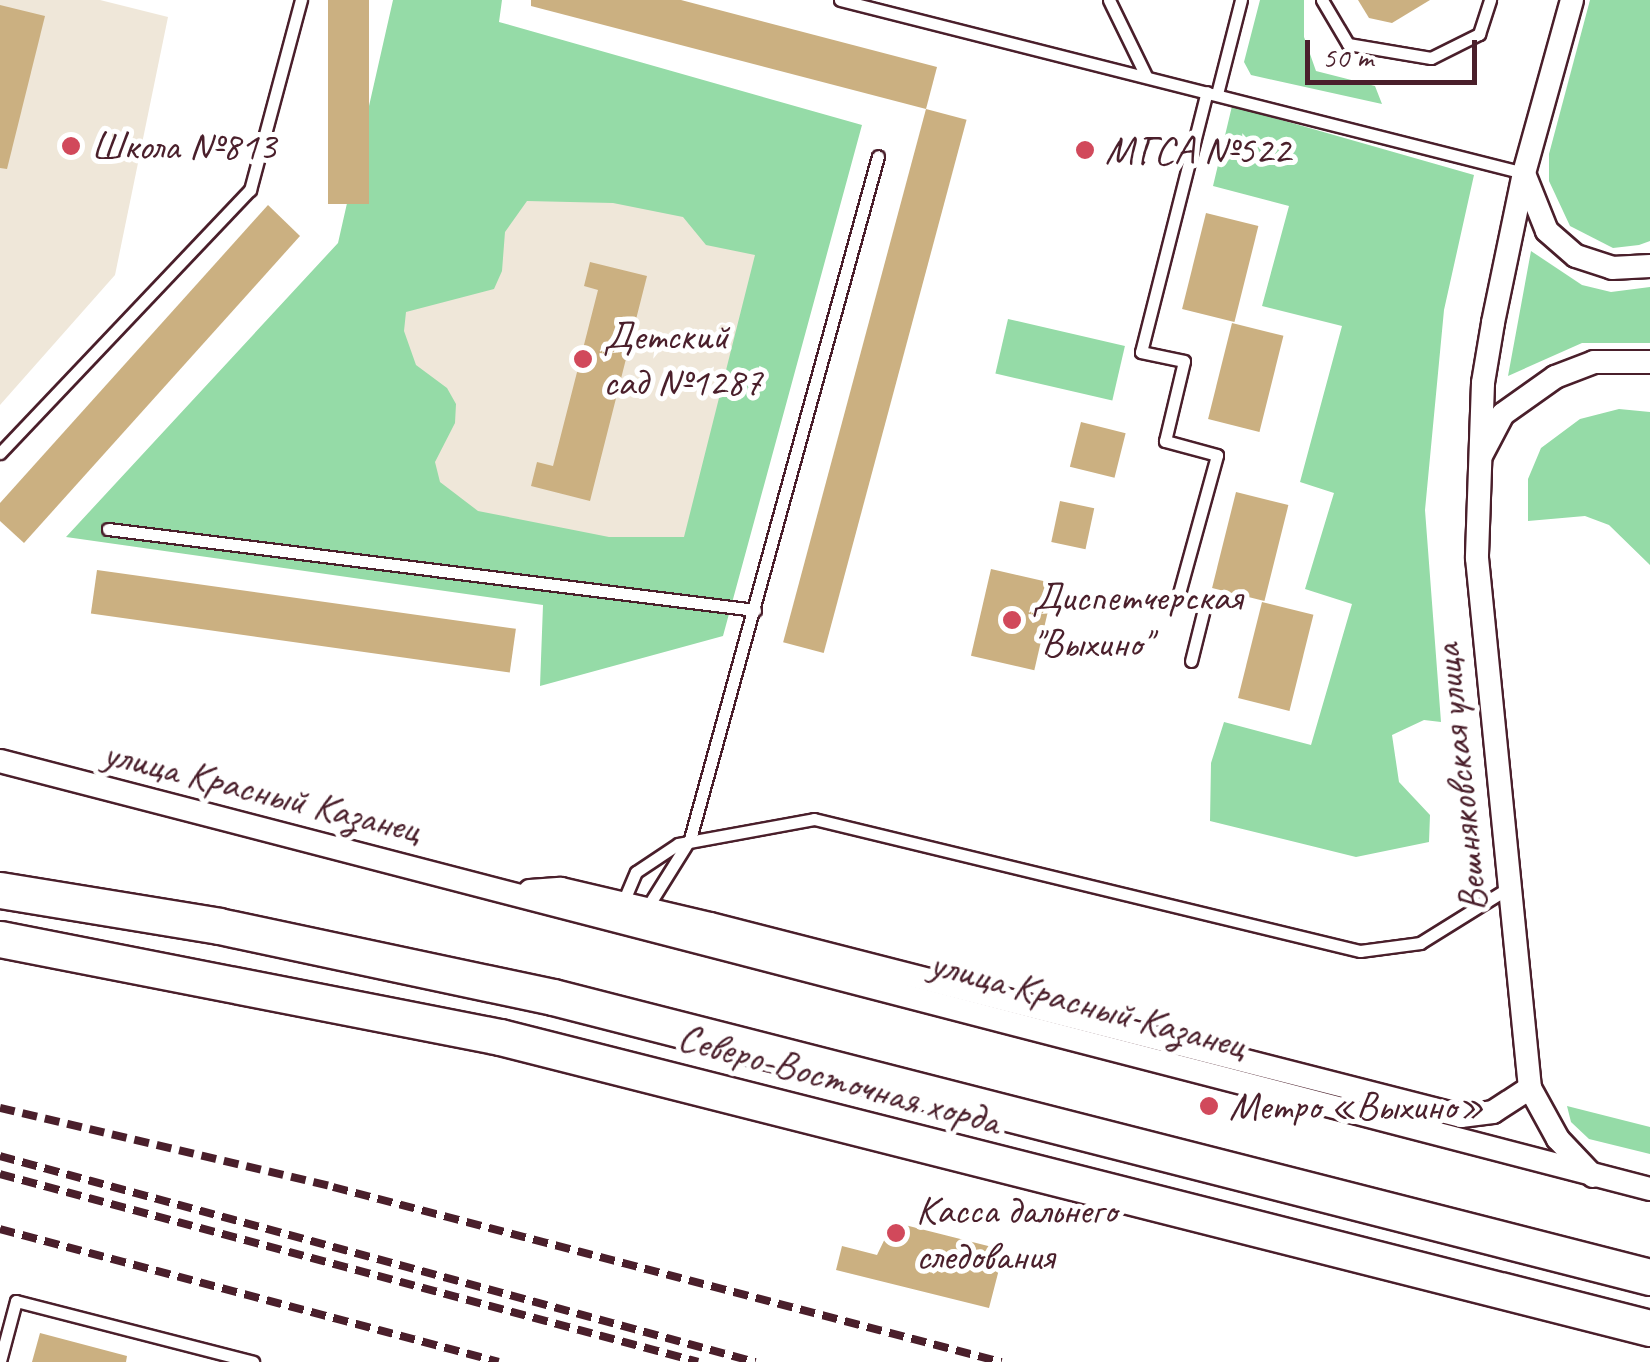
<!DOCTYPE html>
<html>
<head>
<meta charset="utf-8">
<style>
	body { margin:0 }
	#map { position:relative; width:1650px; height:1362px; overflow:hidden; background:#fff; font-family:Caveat,sans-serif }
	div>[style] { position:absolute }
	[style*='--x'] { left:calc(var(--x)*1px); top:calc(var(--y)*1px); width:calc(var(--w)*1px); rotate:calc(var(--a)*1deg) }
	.built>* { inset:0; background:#efe7d9; transform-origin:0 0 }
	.green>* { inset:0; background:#95dba7; transform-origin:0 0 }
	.building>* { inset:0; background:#cbb081; transform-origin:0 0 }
	.roads { filter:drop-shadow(2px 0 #4a1f2b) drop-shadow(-2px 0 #4a1f2b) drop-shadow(0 2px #4a1f2b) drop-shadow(0 -2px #4a1f2b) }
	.lane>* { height:11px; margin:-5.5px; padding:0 5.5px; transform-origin:5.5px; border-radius:5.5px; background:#fff }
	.street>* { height:22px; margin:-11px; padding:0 11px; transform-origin:11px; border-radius:11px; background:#fff }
	.primary>* { height:35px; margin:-17.5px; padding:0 17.5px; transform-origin:17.5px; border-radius:17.5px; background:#fff }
	.rail>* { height:8px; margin-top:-4px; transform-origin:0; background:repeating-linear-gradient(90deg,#4a1f2b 0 15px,transparent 0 23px) }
	.dots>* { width:28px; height:28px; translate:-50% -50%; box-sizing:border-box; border:5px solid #fff; border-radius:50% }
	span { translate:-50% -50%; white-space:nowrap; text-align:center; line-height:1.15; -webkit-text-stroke:10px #fff; paint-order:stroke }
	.poi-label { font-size:40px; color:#4a1f2b }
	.left { translate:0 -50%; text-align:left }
	.street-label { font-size:40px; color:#4a1f2b }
	.scale { position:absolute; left:1305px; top:40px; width:172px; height:45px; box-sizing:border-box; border:5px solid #4a1f2b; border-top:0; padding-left:12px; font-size:30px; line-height:35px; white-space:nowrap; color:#4a1f2b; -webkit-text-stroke:8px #fff; paint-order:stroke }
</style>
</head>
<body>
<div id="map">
	<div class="built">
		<i style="clip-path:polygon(0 0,100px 0,168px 17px,115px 275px,0 405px)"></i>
		<i style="left:444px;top:143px;width:369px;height:359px;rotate:13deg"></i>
	</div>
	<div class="green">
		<i style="clip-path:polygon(evenodd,393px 0,502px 0,499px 22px,862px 125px,723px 636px,540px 686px,543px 605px,66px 537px,338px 243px,393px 0,527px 201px,613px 203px,683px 217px,706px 245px,755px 255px,684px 537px,609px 537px,478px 511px,440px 482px,435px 462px,455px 423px,456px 404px,447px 388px,416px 365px,404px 331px,406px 312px,494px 289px,502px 271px,505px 232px,527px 201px)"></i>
		<i style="clip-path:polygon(1260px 0,1304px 0,1304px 37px,1316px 71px,1375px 86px,1382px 104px,1251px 75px,1244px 62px)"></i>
		<i style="clip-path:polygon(1590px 0,1650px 0,1650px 241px,1639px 245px,1613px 248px,1570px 226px,1549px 181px,1549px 154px)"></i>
		<i style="clip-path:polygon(1232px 106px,1474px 175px,1444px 310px,1425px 510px,1441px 722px,1424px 720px,1392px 735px,1399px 782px,1430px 815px,1429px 842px,1356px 857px,1210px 821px,1211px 763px,1224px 722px,1311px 745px,1352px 604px,1305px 589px,1334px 493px,1300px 482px,1342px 326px,1262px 306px,1289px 206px,1213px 186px)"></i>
		<i style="clip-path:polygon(1531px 251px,1582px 285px,1611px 292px,1650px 287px,1650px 343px,1582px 343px,1508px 376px)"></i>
		<i style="left:1008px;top:319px;width:120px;height:56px;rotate:13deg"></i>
		<i style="clip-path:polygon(1619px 409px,1650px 412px,1650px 565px,1609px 525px,1585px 516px,1528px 521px,1528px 479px,1541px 448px,1580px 419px)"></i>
		<i style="clip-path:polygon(1567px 1106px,1650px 1127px,1650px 1154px,1589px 1139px,1571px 1122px)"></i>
	</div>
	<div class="building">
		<i style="left:328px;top:0;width:41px;height:204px"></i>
		<i style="clip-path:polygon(531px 0,681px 0,937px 67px,926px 109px,531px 6px)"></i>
		<i style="clip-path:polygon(1358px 0,1430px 0,1392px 23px,1369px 18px)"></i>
		<i style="clip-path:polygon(0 5px,45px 16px,7px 169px,0 168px)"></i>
		<i style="left:926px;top:109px;width:42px;height:552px;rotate:15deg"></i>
		<i style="clip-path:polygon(268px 205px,300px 236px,24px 543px,0 521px,0 503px)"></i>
		<i style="left:1206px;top:213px;width:54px;height:99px;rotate:14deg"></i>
		<i style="clip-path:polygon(590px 262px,647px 276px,590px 501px,531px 486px,537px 462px,553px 466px,598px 290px,584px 286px)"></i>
		<i style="left:1232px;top:323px;width:53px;height:99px;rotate:14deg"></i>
		<i style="left:1081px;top:422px;width:46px;height:46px;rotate:14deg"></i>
		<i style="left:1236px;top:492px;width:54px;height:99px;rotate:14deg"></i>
		<i style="left:1060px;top:501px;width:35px;height:42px;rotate:12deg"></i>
		<i style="left:991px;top:569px;width:65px;height:89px;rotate:13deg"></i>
		<i style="left:97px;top:570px;width:423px;height:44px;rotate:8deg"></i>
		<i style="left:1262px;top:602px;width:53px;height:99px;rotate:14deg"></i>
		<i style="clip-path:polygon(893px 1222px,1004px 1250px,989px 1308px,836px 1270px,842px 1246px,877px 1255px)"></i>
		<i style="clip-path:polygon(40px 1333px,127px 1356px,126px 1362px,32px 1362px)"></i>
	</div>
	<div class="roads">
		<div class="lane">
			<i style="--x:840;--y:0;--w:706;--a:14.19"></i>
			<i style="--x:1109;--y:0;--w:85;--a:64"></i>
			<i style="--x:1322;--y:0;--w:51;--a:59.4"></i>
			<i style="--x:1348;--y:44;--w:84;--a:9.6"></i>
			<i style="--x:1431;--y:58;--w:54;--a:-26.6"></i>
			<i style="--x:1479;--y:34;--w:36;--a:-72"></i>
			<i style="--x:1217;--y:94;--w:97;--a:-75.7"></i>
			<i style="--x:0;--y:453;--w:363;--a:-46.5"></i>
			<i style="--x:250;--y:190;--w:197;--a:-75"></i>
			<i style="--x:108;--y:529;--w:652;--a:7.14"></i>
			<i style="--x:1191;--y:661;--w:58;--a:-76"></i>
			<i style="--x:1205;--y:605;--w:28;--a:-163"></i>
			<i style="--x:1178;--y:597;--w:147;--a:-74.6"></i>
			<i style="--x:1217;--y:455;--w:54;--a:-164.9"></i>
			<i style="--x:1165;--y:441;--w:82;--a:-76.6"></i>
			<i style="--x:1184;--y:361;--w:44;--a:-168.2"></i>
			<i style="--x:1141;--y:352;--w:268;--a:-75.8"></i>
			<i style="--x:621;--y:907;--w:38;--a:-67"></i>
			<i style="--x:636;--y:872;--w:50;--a:-33.7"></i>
			<i style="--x:678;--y:844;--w:138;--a:-10.4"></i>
			<i style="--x:814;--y:819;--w:562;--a:13.59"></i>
			<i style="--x:1360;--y:951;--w:61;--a:-7.6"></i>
			<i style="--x:1420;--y:943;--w:106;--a:-31.9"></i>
			<i style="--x:645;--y:911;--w:85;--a:-58"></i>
			<i style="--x:690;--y:839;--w:708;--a:-74.61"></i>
			<i style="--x:0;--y:1361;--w:62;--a:-75.1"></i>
			<i style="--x:16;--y:1301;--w:245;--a:14.4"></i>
		</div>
		<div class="street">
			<i style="--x:1572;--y:0;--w:180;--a:105.5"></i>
			<i style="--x:1524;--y:173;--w:153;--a:101.7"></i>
			<i style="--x:1493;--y:323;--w:61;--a:99.5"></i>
			<i style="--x:1483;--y:383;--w:175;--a:92"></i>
			<i style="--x:1477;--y:558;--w:533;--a:84.29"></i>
			<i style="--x:1530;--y:1088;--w:58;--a:61.2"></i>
			<i style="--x:1558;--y:1139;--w:51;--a:46.6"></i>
			<i style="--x:1525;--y:176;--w:59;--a:68.2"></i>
			<i style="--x:1547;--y:231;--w:38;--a:41"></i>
			<i style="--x:1576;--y:256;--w:38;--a:18"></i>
			<i style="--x:1612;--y:268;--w:38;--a:-3"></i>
			<i style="--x:1482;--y:454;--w:45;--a:-62.3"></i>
			<i style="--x:1503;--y:414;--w:64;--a:-35.4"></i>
			<i style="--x:1555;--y:377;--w:42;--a:-21"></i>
			<i style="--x:1594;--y:362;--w:56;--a:0"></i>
			<i style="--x:0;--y:761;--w:1705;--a:14.54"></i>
			<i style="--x:530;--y:891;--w:31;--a:-4"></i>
			<i style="--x:561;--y:889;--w:153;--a:13.2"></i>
			<i style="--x:710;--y:924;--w:775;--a:14.34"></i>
			<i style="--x:1461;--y:1116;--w:32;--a:-7"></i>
			<i style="--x:1493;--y:1112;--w:44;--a:-33"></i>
		</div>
		<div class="primary">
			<i style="--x:0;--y:890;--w:222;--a:9.3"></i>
			<i style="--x:219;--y:926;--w:341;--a:12"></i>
			<i style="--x:553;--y:997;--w:1132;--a:14.32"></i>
			<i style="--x:0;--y:939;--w:510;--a:11.09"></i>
			<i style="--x:500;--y:1037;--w:1186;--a:14.2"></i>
		</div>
	</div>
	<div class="rail">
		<i style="--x:0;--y:1108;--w:342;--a:13.3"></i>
		<i style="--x:333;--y:1187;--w:691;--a:14.68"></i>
		<i style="--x:0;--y:1156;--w:783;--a:15.26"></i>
		<i style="--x:0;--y:1174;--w:723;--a:15.07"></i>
		<i style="--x:0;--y:1229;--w:516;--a:14.92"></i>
	</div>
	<div class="dots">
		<i style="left:71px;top:146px;background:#d1495b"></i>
		<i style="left:1085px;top:150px;background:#d1495b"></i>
		<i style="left:583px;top:359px;background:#d1495b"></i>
		<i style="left:1012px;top:620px;background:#d1495b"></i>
		<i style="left:1209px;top:1106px;background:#d1495b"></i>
		<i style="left:896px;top:1233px;background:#d1495b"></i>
	</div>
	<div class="poi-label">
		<span class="left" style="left:91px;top:146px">Школа №813</span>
		<span class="left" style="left:1105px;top:150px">МГСА №522</span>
		<span class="left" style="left:603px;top:359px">Детский<br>сад №1287</span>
		<span class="left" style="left:1032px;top:620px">Диспетчерская<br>"Выхино"</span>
		<span class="left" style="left:1229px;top:1106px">Метро «Выхино»</span>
		<span class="left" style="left:916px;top:1233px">Kасса дальнего<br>следования</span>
	</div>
	<div class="street-label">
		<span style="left:1460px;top:778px;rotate:-96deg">Вешняковская улица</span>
		<span style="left:262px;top:791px;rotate:14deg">улица Красный Казанец</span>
		<span style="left:1088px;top:1004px;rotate:15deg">улица Красный Казанец</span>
		<span style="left:839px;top:1079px;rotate:15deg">Северо-Восточная хорда</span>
	</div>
	<div class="scale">50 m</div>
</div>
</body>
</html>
